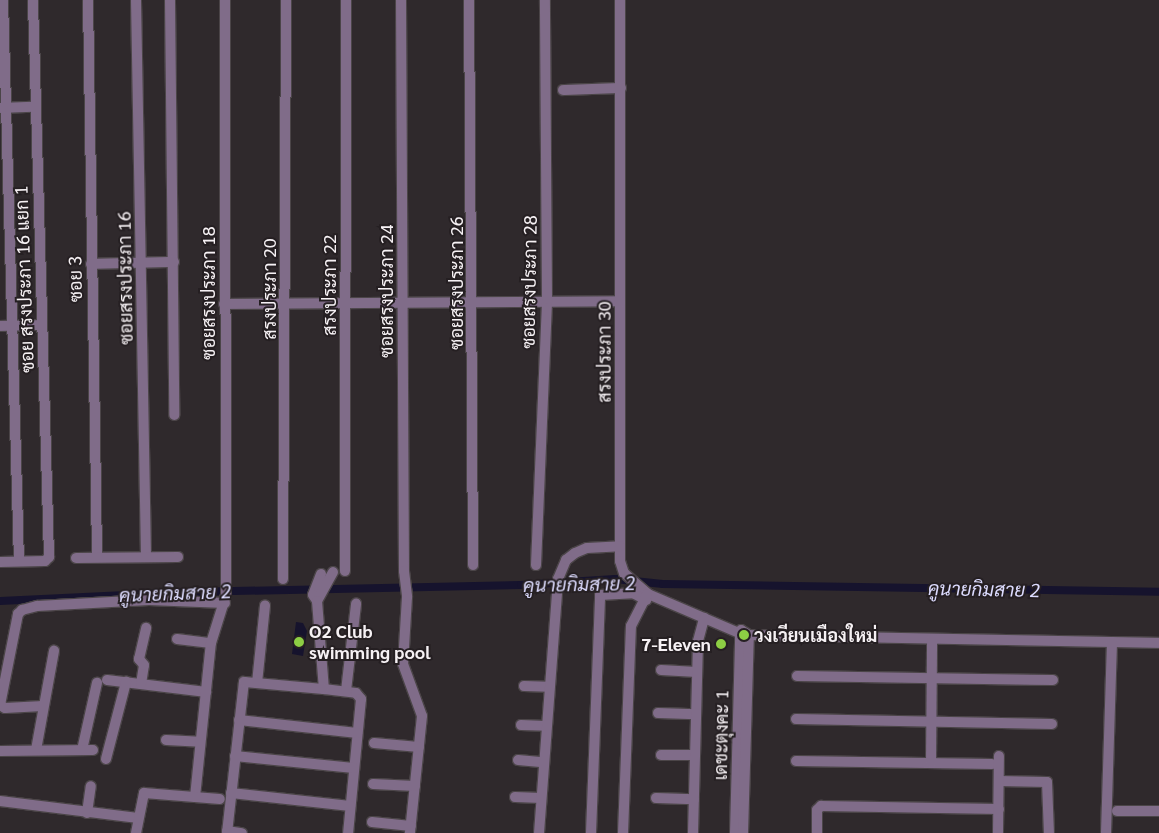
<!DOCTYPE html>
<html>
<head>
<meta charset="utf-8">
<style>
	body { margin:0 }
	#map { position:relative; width:1159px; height:833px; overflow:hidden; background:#2f292c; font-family:Georgia,Sarabun,serif }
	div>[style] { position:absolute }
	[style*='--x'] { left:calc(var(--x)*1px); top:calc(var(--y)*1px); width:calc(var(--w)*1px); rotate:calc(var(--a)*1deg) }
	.water>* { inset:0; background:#16132d }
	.canal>* { height:8px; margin:-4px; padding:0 4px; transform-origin:4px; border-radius:4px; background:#16132d }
	.roads { filter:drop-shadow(1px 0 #4b4548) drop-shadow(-1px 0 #4b4548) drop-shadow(0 1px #4b4548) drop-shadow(0 -1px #4b4548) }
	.minor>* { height:10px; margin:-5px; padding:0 5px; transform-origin:5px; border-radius:5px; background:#806c89 }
	.dots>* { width:14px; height:14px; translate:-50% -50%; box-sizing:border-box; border:2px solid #251f22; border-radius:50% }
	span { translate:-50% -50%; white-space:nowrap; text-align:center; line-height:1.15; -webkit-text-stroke:4px #251f22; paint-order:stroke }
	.street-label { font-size:18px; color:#f6f1f4 }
	.poi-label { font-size:18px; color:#f6f1f4; font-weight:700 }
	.left { translate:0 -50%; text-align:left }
	.right { translate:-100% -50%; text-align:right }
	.water-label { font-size:19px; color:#dcdbfe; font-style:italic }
</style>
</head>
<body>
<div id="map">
	<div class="water">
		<i style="clip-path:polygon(296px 622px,303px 623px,307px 631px,303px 656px,292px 654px)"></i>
	</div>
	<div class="canal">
		<i style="--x:0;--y:601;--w:189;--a:-2.7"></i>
		<i style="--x:189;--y:592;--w:332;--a:-1.2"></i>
		<i style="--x:521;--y:585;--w:94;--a:-3.7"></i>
		<i style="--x:615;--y:579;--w:48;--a:5.9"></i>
		<i style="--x:663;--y:584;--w:496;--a:0.9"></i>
	</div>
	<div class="roads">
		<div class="minor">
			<i style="--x:3;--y:0;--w:561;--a:88.37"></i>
			<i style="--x:88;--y:0;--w:557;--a:89.07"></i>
			<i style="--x:136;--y:0;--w:556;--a:88.97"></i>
			<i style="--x:170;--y:0;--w:415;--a:89.4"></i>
			<i style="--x:401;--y:0;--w:571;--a:89.7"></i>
			<i style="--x:404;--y:571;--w:26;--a:83"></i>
			<i style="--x:407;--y:597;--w:67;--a:93.4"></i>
			<i style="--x:403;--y:664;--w:55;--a:69.9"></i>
			<i style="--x:422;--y:716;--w:118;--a:95.9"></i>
			<i style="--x:469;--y:0;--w:565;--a:89.59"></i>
			<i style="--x:620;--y:0;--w:561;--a:90"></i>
			<i style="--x:620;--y:561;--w:13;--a:72"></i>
			<i style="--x:624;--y:573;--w:32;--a:41"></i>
			<i style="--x:648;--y:594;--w:99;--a:23.2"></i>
			<i style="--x:563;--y:90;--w:58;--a:-2"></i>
			<i style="--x:0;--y:108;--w:35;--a:-2"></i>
			<i style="--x:91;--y:264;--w:83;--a:-1.4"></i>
			<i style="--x:224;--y:304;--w:396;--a:-0.4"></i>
			<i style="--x:0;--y:326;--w:41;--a:-1.4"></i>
			<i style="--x:76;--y:558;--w:102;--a:-0.6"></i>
			<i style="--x:0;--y:562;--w:45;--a:-1.3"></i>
			<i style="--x:45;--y:561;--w:6;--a:-45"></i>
			<i style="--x:49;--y:557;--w:557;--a:-91.65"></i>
			<i style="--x:536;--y:565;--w:266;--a:-87.6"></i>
			<i style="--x:547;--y:299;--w:299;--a:-90.4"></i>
			<i style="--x:345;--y:571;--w:571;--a:-89.9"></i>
			<i style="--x:321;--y:574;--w:22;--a:111"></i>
			<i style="--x:313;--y:595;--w:7;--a:56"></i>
			<i style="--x:317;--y:601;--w:33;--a:-61"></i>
			<i style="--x:283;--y:579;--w:579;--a:-89.7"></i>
			<i style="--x:317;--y:601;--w:88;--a:85.5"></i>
			<i style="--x:324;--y:689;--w:32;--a:7"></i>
			<i style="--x:356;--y:693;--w:8;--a:50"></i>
			<i style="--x:361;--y:699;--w:135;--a:95.5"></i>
			<i style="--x:749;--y:635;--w:410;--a:1.1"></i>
			<i style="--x:177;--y:639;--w:34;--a:7"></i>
			<i style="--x:661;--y:670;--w:36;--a:3"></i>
			<i style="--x:797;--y:676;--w:256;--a:0.9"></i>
			<i style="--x:107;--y:680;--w:100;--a:6.9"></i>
			<i style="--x:257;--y:683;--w:78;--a:-84.1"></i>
			<i style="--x:141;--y:684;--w:19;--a:-81"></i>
			<i style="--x:144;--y:665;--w:8;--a:-130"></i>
			<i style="--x:139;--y:659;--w:32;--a:-77"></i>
			<i style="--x:524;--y:686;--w:24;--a:2"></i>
			<i style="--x:346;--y:691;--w:88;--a:-83.4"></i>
			<i style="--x:43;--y:706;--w:38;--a:177"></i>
			<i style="--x:5;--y:708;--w:6;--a:-149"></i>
			<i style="--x:0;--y:705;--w:93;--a:-78.8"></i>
			<i style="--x:18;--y:614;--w:6;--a:-45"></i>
			<i style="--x:22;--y:610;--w:16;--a:-15"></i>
			<i style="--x:37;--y:606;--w:112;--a:-3.1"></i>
			<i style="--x:149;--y:600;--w:76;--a:2.3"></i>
			<i style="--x:658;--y:713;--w:38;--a:2"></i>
			<i style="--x:796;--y:719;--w:256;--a:1.1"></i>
			<i style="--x:239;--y:720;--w:119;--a:6.3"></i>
			<i style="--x:521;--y:725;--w:25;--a:2"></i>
			<i style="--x:166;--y:740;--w:34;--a:3"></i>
			<i style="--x:374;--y:743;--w:45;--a:5.1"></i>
			<i style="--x:36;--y:750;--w:101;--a:-79.7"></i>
			<i style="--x:82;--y:750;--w:69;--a:-77.4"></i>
			<i style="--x:0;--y:751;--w:93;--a:-0.6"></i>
			<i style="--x:661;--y:755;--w:34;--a:0"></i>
			<i style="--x:235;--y:756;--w:119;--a:5.8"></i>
			<i style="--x:106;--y:759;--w:80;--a:-75.4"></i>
			<i style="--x:518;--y:760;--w:25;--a:5"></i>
			<i style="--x:796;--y:761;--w:196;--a:0.9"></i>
			<i style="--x:931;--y:763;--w:124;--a:-89.5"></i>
			<i style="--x:999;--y:781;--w:48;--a:1.2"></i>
			<i style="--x:1047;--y:782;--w:51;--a:87.8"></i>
			<i style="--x:373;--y:784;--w:42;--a:2.7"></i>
			<i style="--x:231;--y:793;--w:120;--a:6.2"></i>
			<i style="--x:195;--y:797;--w:155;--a:-84.1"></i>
			<i style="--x:211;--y:643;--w:50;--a:-72.6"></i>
			<i style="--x:226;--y:595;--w:595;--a:-90.1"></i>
			<i style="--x:515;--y:797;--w:26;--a:2"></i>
			<i style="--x:656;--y:798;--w:38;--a:2"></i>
			<i style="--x:0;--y:801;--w:139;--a:7"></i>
			<i style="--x:1117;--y:811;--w:42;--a:0"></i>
			<i style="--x:87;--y:813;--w:27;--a:-82"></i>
			<i style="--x:372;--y:822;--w:39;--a:6"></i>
			<i style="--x:227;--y:831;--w:15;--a:8"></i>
			<i style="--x:136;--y:833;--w:41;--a:-78.7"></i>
			<i style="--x:144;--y:793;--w:76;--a:4.5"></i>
			<i style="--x:227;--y:833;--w:152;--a:-83.6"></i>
			<i style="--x:244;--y:682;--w:80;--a:5"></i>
			<i style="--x:539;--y:833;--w:255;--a:-85.7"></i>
			<i style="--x:558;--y:579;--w:21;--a:-67"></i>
			<i style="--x:566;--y:560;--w:11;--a:-38"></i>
			<i style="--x:575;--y:553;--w:13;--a:-23"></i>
			<i style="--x:587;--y:548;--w:33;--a:-3"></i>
			<i style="--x:591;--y:833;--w:238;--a:-87.8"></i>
			<i style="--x:600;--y:595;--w:33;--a:-3"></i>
			<i style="--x:633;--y:593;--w:15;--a:28"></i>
			<i style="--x:623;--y:833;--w:207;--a:-87.8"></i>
			<i style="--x:631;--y:626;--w:35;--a:-63"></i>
			<i style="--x:693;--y:833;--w:192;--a:-88.5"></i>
			<i style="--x:698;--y:641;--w:24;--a:-75"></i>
			<i style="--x:735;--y:833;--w:195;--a:-88.5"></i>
			<i style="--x:743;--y:833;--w:198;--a:-88.3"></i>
			<i style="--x:749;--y:635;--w:9;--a:-148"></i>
			<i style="--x:741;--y:630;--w:8;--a:97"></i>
			<i style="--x:740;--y:638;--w:7;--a:0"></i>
			<i style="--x:817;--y:833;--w:23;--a:-90"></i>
			<i style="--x:817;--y:810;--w:6;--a:-45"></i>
			<i style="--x:821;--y:806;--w:178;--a:1"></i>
			<i style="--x:998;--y:833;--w:77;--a:-89.3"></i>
			<i style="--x:1106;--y:833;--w:191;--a:-88.2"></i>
		</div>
	</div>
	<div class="dots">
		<i style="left:744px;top:635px;background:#8dce44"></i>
		<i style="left:299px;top:642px;background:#8dce44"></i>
		<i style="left:721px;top:644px;background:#8dce44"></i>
	</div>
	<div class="street-label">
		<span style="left:125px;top:278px;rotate:-91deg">ซอยสรงประภา 16</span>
		<span style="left:24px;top:279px;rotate:-92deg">ซอย สรงประภา 16 แยก 1</span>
		<span style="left:75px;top:279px;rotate:-91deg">ซอย 3</span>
		<span style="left:529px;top:282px;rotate:-89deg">ซอยสรงประภา 28</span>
		<span style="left:456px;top:283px;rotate:-90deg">ซอยสรงประภา 26</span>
		<span style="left:329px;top:285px;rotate:-90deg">สรงประภา 22</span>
		<span style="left:269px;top:289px;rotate:-90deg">สรงประภา 20</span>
		<span style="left:386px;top:291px;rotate:-90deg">ซอยสรงประภา 24</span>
		<span style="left:208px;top:293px;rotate:-90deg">ซอยสรงประภา 18</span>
		<span style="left:604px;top:352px;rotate:-90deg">สรงประภา 30</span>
		<span style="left:721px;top:735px;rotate:-89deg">เดชะตุงคะ 1</span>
	</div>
	<div class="poi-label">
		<span class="left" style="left:309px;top:642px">O2 Club<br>swimming pool</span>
		<span class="left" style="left:754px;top:635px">วงเวียนเมืองใหม่</span>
		<span class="right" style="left:711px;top:644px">7-Eleven</span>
	</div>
	<div class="water-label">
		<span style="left:579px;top:584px;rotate:-1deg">คูนายกิมสาย 2</span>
		<span style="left:984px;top:589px;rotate:1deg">คูนายกิมสาย 2</span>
		<span style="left:175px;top:593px;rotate:-2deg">คูนายกิมสาย 2</span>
	</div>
</div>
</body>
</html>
